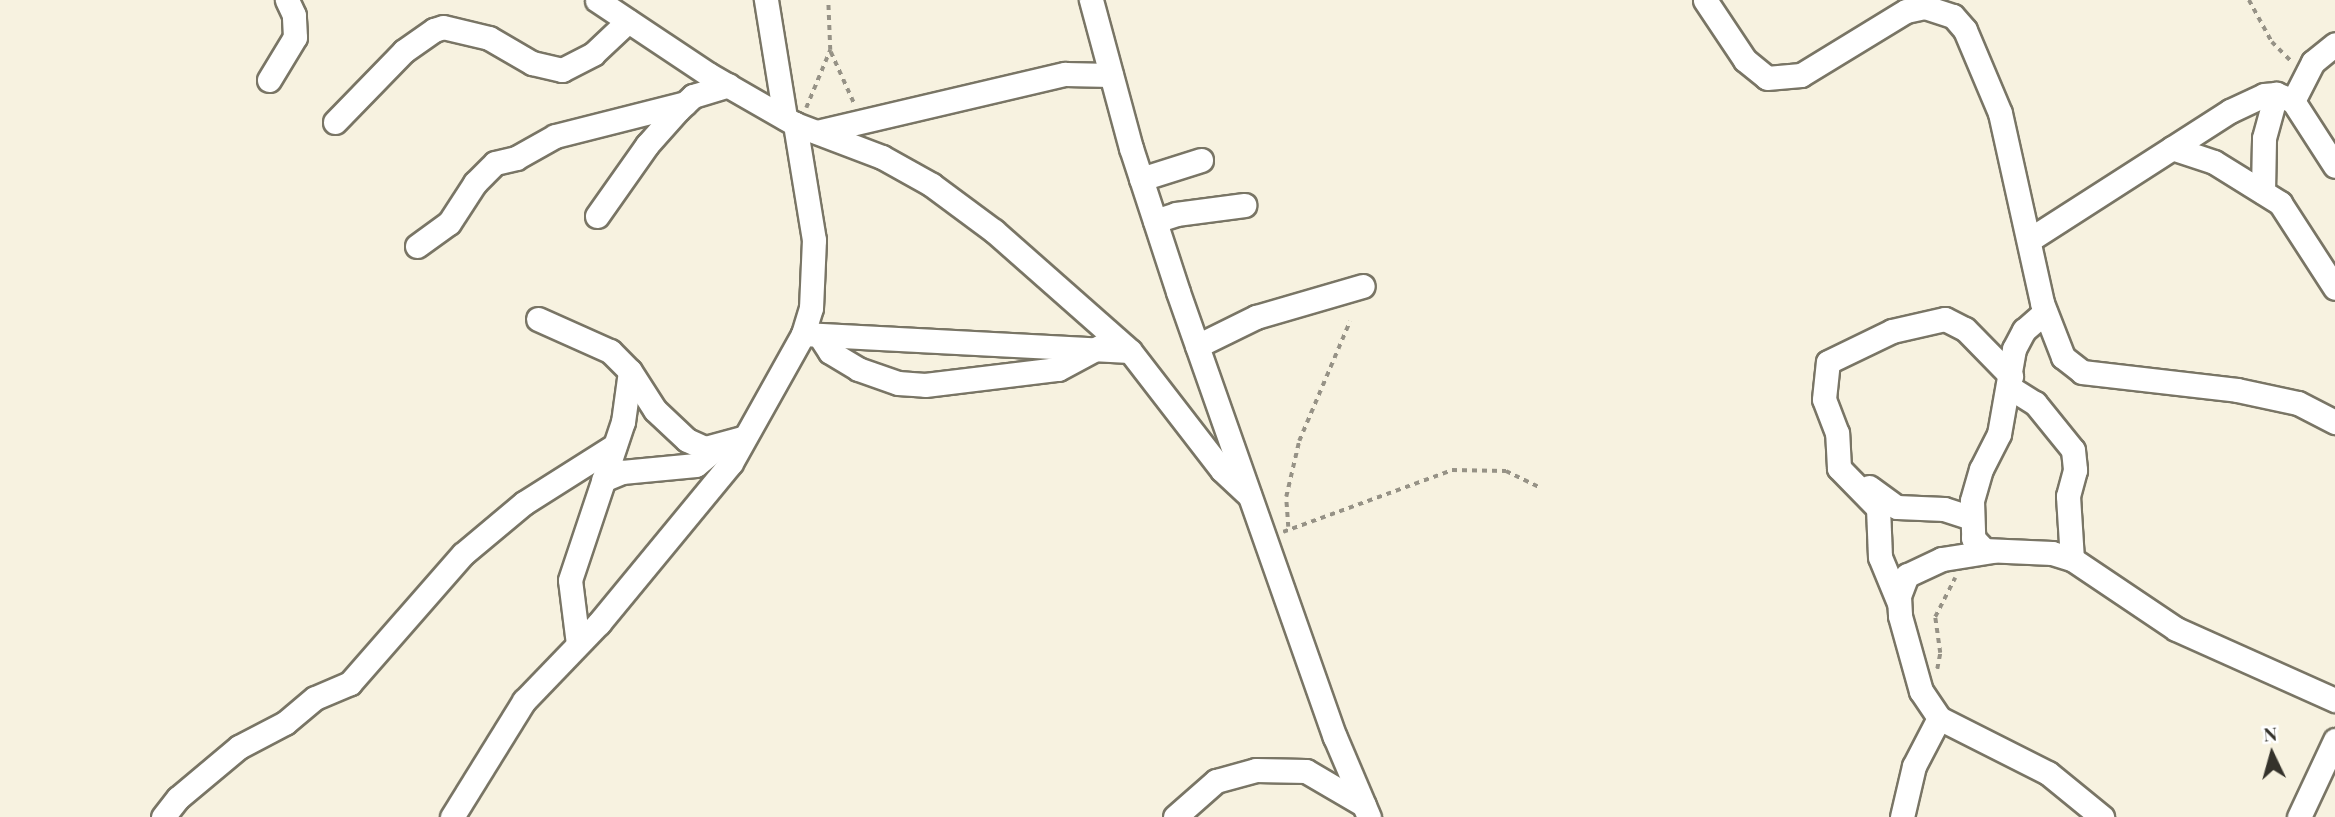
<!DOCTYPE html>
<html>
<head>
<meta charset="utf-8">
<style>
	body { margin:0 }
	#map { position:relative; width:2335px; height:817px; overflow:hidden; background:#f7f2e0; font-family:"Playfair Display",serif }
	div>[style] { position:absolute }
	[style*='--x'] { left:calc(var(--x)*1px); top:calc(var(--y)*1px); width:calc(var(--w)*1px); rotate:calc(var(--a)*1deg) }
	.path>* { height:3.5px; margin-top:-1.75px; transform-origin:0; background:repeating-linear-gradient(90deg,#969286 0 5px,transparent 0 10px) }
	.roads { filter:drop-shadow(2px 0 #797565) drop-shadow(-2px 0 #797565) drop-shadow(0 2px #797565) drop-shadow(0 -2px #797565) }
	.street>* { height:23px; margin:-11.5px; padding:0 11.5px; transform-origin:11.5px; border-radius:11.5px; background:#fff }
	span { translate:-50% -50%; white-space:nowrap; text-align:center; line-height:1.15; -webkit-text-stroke:5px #fff; paint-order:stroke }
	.north { position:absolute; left:2237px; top:719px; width:70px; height:70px; -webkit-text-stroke:5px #fff; paint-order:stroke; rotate:355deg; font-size:19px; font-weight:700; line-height:28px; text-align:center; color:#34322b }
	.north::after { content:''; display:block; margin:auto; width:24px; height:32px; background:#34322b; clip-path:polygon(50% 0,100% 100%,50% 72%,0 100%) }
</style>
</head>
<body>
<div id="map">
	<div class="path">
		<i style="--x:2249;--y:0;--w:48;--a:61.3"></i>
		<i style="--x:2272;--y:42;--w:27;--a:45"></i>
		<i style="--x:831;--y:52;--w:56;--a:65.7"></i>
		<i style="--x:806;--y:108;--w:63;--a:-67.5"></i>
		<i style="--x:830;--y:50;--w:50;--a:-92.3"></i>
		<i style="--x:1288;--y:527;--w:30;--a:-94"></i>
		<i style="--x:1286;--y:497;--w:57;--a:-76.9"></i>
		<i style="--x:1299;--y:441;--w:130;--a:-67"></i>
		<i style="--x:1283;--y:532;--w:180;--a:-20.1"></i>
		<i style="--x:1452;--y:470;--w:54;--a:1.1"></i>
		<i style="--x:1506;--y:471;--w:39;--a:26"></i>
		<i style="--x:1937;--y:669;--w:16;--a:-79"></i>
		<i style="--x:1940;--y:653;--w:36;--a:-98"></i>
		<i style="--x:1935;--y:617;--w:44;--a:-62.9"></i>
	</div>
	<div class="roads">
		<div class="street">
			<i style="--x:597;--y:0;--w:133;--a:33.7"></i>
			<i style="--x:708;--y:74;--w:100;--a:29.9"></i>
			<i style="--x:795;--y:124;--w:93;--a:20.8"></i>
			<i style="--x:882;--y:157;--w:57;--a:29.2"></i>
			<i style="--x:932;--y:185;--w:77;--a:36.6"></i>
			<i style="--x:994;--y:231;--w:181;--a:41.4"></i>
			<i style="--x:1130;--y:351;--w:150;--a:52.3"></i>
			<i style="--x:1222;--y:470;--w:37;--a:43"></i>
			<i style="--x:766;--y:0;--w:119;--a:80.8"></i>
			<i style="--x:1091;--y:0;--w:153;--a:74.9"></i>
			<i style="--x:1131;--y:148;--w:151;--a:71.9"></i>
			<i style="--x:1178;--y:292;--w:472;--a:70.6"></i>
			<i style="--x:1335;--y:737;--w:87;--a:67"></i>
			<i style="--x:1705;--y:0;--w:72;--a:56.3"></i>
			<i style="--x:1745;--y:60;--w:28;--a:39"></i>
			<i style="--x:1767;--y:78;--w:34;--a:-5"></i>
			<i style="--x:1801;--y:75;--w:123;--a:-31.4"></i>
			<i style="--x:1906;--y:11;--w:19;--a:-12"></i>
			<i style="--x:1925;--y:7;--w:29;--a:18"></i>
			<i style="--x:1953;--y:16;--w:18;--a:49"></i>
			<i style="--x:1965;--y:30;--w:90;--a:67.1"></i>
			<i style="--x:2000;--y:113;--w:195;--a:77.5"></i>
			<i style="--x:2042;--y:303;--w:58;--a:68.7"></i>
			<i style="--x:2063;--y:357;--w:24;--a:38"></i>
			<i style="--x:2082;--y:372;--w:156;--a:6.6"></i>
			<i style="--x:2237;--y:390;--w:62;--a:12"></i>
			<i style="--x:2298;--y:403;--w:42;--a:27.2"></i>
			<i style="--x:269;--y:80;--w:50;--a:-58.8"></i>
			<i style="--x:295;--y:37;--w:22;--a:-93"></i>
			<i style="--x:294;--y:15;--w:17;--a:-115"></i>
			<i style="--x:2293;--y:101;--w:44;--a:-62.9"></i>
			<i style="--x:2313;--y:62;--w:28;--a:-39"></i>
			<i style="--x:335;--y:122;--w:99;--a:-45.8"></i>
			<i style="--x:404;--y:51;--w:37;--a:-35"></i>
			<i style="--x:434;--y:30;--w:9;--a:-18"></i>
			<i style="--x:443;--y:27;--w:47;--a:13.4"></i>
			<i style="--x:489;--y:38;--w:50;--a:30.2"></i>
			<i style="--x:532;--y:63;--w:31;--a:13"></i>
			<i style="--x:562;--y:70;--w:35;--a:-27"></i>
			<i style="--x:593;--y:54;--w:48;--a:-43.3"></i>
			<i style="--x:817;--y:132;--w:255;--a:-13.2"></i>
			<i style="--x:1065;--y:74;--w:46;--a:1.2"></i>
			<i style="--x:2172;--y:148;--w:44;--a:18.4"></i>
			<i style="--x:2214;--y:162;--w:78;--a:31.8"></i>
			<i style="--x:2280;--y:203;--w:101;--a:57.1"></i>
			<i style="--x:1141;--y:179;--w:63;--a:-17.6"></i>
			<i style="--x:2263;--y:192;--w:54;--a:-88.9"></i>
			<i style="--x:2264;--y:138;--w:46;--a:-74.7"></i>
			<i style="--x:597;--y:216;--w:87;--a:-54.8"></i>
			<i style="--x:647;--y:145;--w:47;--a:-48.5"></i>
			<i style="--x:678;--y:110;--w:21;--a:-43"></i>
			<i style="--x:693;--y:96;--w:37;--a:-17"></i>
			<i style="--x:1155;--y:221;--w:22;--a:-18"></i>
			<i style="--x:1176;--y:214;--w:69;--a:-7.5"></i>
			<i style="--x:2029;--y:240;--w:239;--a:-32.7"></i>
			<i style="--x:2230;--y:111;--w:38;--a:-25"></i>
			<i style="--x:2264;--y:95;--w:12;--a:-5"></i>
			<i style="--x:2276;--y:94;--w:18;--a:22"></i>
			<i style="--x:2293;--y:101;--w:77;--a:57.1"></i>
			<i style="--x:417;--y:246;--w:39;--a:-36"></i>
			<i style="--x:449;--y:223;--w:48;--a:-57"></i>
			<i style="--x:475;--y:183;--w:28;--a:-45"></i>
			<i style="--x:495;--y:163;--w:22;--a:-13"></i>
			<i style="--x:516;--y:158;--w:45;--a:-29.4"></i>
			<i style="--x:555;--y:136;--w:134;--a:-14.2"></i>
			<i style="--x:2045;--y:312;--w:28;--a:139"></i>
			<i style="--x:2024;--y:330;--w:21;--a:118"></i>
			<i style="--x:2014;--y:349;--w:86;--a:100"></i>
			<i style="--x:1999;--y:434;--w:39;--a:117"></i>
			<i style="--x:1981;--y:469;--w:33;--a:106"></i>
			<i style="--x:1972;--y:501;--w:37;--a:88"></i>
			<i style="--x:1973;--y:538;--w:16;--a:47"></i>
			<i style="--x:1984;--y:550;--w:68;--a:2.5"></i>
			<i style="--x:2052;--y:553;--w:21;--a:17"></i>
			<i style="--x:2072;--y:559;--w:125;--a:33.9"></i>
			<i style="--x:2176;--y:629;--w:174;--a:24.1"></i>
			<i style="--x:538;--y:319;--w:79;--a:24"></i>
			<i style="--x:610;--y:351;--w:28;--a:45"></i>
			<i style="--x:630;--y:371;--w:46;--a:57.3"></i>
			<i style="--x:655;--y:410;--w:44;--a:43.2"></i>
			<i style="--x:687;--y:440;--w:20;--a:24"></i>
			<i style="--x:705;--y:448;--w:39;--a:-15"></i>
			<i style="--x:803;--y:334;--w:327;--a:3"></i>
			<i style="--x:819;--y:335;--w:20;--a:57"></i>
			<i style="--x:830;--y:352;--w:33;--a:31"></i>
			<i style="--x:858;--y:369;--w:42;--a:19.3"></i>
			<i style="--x:898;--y:383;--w:27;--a:4"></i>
			<i style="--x:925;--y:385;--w:134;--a:-6.9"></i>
			<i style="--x:1058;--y:369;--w:47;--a:-28.2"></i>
			<i style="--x:1197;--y:346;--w:66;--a:-26.2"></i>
			<i style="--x:1256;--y:317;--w:111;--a:-16.2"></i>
			<i style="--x:2009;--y:387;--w:31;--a:32"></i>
			<i style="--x:2035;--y:403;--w:60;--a:51"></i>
			<i style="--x:2073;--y:450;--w:20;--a:84"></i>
			<i style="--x:2075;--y:470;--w:27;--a:105"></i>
			<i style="--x:2068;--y:496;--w:63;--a:86.4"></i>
			<i style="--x:603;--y:480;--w:21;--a:-23"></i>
			<i style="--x:622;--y:472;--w:74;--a:-5.4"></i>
			<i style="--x:696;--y:465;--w:31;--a:-40"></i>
			<i style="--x:1869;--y:487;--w:34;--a:36"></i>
			<i style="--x:1897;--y:507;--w:47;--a:2.4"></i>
			<i style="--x:1944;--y:509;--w:26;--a:18"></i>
			<i style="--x:1993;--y:551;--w:52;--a:171.1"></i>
			<i style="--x:1942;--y:559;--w:38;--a:155"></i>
			<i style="--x:1907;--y:575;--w:22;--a:111"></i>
			<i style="--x:1899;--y:596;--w:20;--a:87"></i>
			<i style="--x:1900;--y:616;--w:78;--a:74.4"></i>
			<i style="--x:1921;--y:691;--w:32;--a:56"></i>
			<i style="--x:1939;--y:718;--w:122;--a:26.8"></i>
			<i style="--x:2048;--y:773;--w:70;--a:39.2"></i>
			<i style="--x:1899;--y:603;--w:50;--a:-112.4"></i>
			<i style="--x:1880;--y:557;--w:49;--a:-92.3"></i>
			<i style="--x:1878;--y:508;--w:56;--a:-134.3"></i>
			<i style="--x:1839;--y:468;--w:35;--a:-93"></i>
			<i style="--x:1837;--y:433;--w:36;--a:-111"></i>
			<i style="--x:1824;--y:399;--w:37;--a:-84"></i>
			<i style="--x:1828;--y:362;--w:71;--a:-25.8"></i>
			<i style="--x:1892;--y:331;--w:54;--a:-12.8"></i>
			<i style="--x:1945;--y:319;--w:22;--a:27"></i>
			<i style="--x:1965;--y:329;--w:66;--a:45.6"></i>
			<i style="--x:578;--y:644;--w:64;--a:-97.1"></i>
			<i style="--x:570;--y:580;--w:167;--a:-71.5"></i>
			<i style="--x:623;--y:422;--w:51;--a:-82.2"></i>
			<i style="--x:163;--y:817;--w:24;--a:-52"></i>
			<i style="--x:178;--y:798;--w:80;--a:-39.9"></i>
			<i style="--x:239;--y:747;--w:52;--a:-27.6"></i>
			<i style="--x:285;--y:723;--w:39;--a:-40"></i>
			<i style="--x:315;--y:698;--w:38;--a:-23"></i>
			<i style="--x:350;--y:683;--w:171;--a:-48.8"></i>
			<i style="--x:463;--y:554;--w:80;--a:-39.9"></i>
			<i style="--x:524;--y:503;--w:107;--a:-32.3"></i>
			<i style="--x:452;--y:817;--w:137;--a:-58.2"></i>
			<i style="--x:524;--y:701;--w:108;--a:-46.1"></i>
			<i style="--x:599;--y:623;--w:207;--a:-50.5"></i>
			<i style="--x:731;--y:463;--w:148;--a:-60.8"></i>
			<i style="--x:803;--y:334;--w:27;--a:-73"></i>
			<i style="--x:811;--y:308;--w:68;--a:-87.5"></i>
			<i style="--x:814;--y:240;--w:118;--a:-99.3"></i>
			<i style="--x:1175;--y:817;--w:55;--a:-41.3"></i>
			<i style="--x:1216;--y:781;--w:41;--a:-15.4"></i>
			<i style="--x:1256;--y:770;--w:50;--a:1.1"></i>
			<i style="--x:1306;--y:771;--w:67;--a:30.4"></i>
			<i style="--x:1902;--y:817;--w:52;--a:-76.8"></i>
			<i style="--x:1914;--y:766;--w:54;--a:-62.5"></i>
			<i style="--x:2299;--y:817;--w:85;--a:-64.9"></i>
		</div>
	</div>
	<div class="north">N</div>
</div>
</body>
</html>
